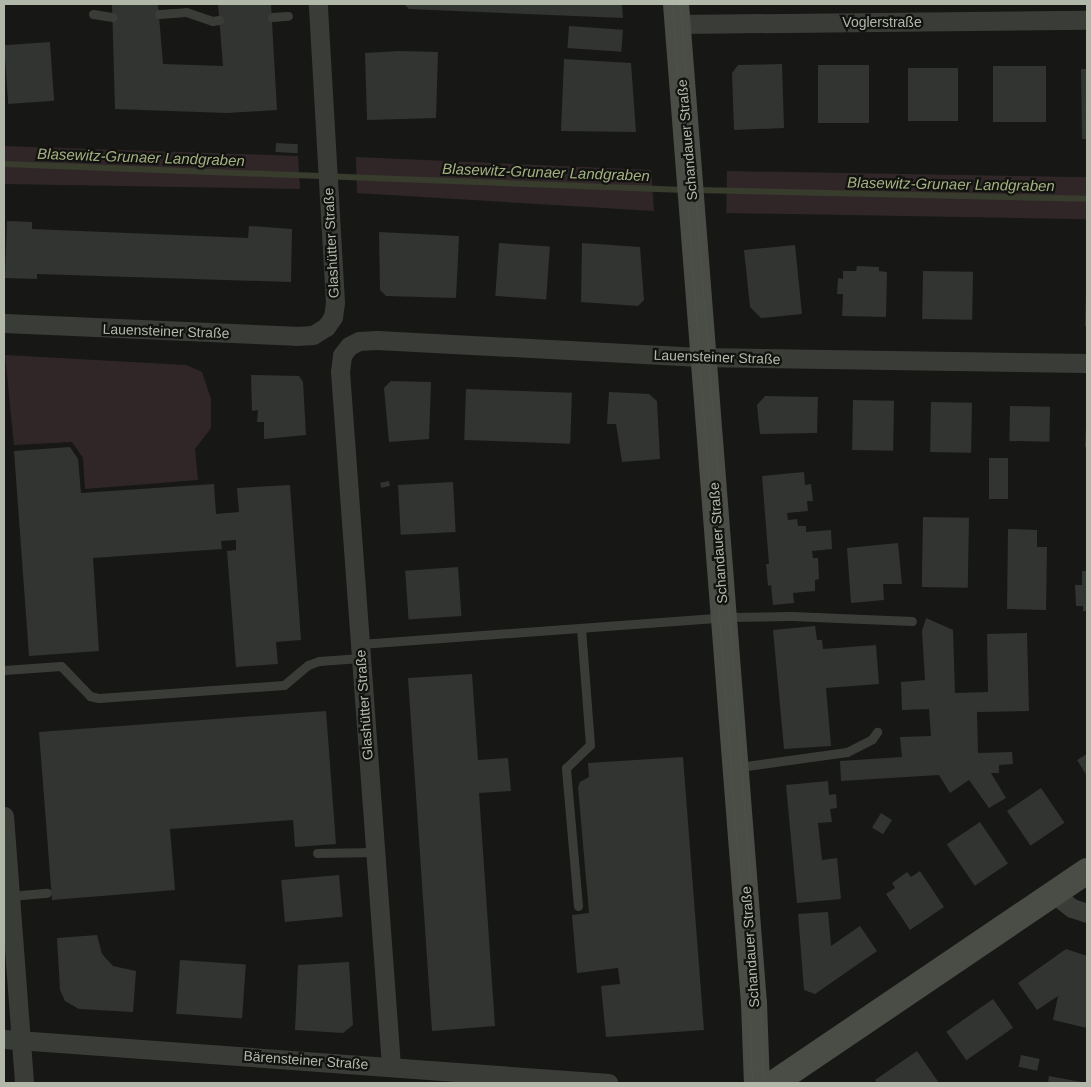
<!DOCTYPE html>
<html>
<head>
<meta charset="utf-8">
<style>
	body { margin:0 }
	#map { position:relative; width:1091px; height:1087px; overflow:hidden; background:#171816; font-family:Helvetica,sans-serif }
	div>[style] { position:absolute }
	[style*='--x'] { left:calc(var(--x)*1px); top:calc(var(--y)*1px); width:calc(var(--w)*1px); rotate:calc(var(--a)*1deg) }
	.green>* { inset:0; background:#302628; transform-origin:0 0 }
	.stream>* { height:6px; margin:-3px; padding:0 3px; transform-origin:3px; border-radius:3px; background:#383c2d }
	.building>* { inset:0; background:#323431; transform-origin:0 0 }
	.lane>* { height:9px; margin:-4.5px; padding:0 4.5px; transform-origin:4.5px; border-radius:4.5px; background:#3a3d37 }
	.street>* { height:19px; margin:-9.5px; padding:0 9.5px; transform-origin:9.5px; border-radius:9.5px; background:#3a3d37 }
	.secondary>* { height:26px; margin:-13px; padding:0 13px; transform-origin:13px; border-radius:13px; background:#494d46 }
	.tram>* { height:1px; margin:-0.5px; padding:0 0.5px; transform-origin:0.5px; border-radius:0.5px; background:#4e524b }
	span { translate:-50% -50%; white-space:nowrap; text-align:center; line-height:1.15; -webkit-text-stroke:4.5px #121311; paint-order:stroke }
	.street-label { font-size:14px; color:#b1b8a9 }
	.water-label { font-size:15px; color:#a5b181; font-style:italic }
	.frame { position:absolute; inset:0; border:5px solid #b1b8a9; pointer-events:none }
</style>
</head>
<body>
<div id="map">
	<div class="green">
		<i style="clip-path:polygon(4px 146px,298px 156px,300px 189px,4px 184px)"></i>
		<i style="clip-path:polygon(356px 157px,651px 170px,654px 211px,357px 193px)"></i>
		<i style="left:727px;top:171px;width:360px;height:42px;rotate:1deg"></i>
		<i style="clip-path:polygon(5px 355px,186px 365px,202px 372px,211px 399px,211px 428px,195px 449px,198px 480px,85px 489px,83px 458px,72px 442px,14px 445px)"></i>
	</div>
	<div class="stream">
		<i style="--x:4;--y:164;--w:681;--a:2.19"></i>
		<i style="--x:697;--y:190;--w:390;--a:1.3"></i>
	</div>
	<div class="building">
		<i style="clip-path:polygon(112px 4px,158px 4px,163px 64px,223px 66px,218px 4px,271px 4px,277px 110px,227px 113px,115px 109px)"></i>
		<i style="clip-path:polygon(404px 4px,622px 4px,623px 18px,409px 9px)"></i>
		<i style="left:569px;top:26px;width:54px;height:22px;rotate:4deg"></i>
		<i style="left:50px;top:42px;width:59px;height:46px;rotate:86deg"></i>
		<i style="clip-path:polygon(399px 51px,438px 52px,436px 118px,367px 120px,365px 53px)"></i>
		<i style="clip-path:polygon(564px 59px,631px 63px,636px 132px,561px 131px)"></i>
		<i style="clip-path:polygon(782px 64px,784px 128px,734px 130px,732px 73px,738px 65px)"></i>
		<i style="left:818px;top:65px;width:51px;height:58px"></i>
		<i style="left:1046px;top:66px;width:56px;height:53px;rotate:90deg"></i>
		<i style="left:908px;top:68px;width:50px;height:53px"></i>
		<i style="clip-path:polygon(1081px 69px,1087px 69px,1087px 139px,1082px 139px)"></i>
		<i style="left:276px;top:143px;width:22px;height:9px;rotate:3deg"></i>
		<i style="clip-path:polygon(7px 221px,32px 222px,32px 229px,248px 238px,249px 226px,292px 229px,291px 282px,37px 274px,37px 279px,5px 278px)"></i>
		<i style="clip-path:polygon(379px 232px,459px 236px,456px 298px,386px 296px,380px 290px)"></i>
		<i style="left:499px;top:243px;width:51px;height:53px;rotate:4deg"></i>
		<i style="clip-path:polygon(582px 243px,640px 247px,644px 300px,638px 306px,581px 302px)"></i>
		<i style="clip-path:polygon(795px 245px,802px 314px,761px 318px,750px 307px,744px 250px)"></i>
		<i style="clip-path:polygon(857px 266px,879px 267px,879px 271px,887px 272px,886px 317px,842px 316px,843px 294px,837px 294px,838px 278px,843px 279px,843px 271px,856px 271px)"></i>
		<i style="left:923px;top:271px;width:50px;height:48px;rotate:1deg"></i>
		<i style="clip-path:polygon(1086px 289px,1087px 289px,1087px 326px,1085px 326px)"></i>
		<i style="clip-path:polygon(251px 375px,299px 376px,303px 382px,306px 435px,264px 439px,264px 422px,257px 422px,258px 410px,252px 411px)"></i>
		<i style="clip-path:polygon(391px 381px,431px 382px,429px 439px,389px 442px,384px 388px)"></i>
		<i style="left:466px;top:389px;width:106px;height:51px;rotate:2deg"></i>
		<i style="clip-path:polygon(609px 392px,649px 394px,657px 401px,660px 459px,622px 462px,616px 424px,607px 424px)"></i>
		<i style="clip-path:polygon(765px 396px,818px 397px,817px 433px,760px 434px,757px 405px)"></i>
		<i style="left:853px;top:400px;width:41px;height:50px;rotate:1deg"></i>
		<i style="left:931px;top:402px;width:41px;height:50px;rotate:1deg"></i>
		<i style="left:1010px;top:406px;width:40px;height:35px;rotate:1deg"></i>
		<i style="clip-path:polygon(1086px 425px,1087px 426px,1087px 447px,1085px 447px)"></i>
		<i style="clip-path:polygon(70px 447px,78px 459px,81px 493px,214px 484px,216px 514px,239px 512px,237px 488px,290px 485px,301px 640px,276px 642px,278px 664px,236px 667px,227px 551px,236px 550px,236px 540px,221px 541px,222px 549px,93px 558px,99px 651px,29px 656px,14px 451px)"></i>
		<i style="left:989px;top:458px;width:19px;height:41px"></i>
		<i style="clip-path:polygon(804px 472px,805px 485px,811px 484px,813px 501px,807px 501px,808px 511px,787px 513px,788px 520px,797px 519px,798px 526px,806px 526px,806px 532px,831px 530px,832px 549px,812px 551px,813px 558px,818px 558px,819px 579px,815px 580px,815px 591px,793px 593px,794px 603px,773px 605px,771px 585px,768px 586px,766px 564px,769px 564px,762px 476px)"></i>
		<i style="left:389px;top:481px;width:5px;height:9px;rotate:79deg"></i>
		<i style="left:453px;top:482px;width:50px;height:55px;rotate:87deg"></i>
		<i style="left:923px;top:517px;width:46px;height:70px;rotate:1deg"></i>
		<i style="clip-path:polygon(1008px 529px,1037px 530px,1037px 547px,1047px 547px,1046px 610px,1007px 609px)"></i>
		<i style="clip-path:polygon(898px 543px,902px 584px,883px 584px,884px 600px,851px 603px,847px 548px)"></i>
		<i style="left:458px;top:567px;width:49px;height:53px;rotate:86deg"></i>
		<i style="clip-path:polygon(1082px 571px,1087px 571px,1087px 611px,1083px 611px,1083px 606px,1076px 606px,1075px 585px,1082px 585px)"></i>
		<i style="clip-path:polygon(926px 618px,953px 630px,955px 693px,988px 692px,987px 634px,1027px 633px,1029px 711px,977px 712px,978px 753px,1012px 752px,1013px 764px,999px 765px,999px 773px,991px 773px,1006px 798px,989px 808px,969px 780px,950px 793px,939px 775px,841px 781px,840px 761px,902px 757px,900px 737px,931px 736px,929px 709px,902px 710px,901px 682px,925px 680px,922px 631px)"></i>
		<i style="clip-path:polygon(815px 626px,817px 640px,822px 640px,823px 649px,876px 645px,879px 684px,826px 688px,831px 746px,784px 749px,773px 630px)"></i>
		<i style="clip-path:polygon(472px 674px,478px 760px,508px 758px,511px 791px,479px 793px,495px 1026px,432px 1031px,408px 678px)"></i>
		<i style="clip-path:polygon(326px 711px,336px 844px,295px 847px,293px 820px,170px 829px,175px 890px,52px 900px,39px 732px)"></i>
		<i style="clip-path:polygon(1087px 754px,1087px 776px,1077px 760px)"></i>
		<i style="clip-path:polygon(683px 757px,704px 1030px,606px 1037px,601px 986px,620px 984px,618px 968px,577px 973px,572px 915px,589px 913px,578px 787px,580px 782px,589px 777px,588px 763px)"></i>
		<i style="clip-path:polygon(828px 781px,829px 795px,836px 794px,837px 808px,830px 809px,832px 822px,818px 823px,822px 860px,837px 858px,841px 899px,797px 903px,786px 785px)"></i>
		<i style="left:1041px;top:788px;width:42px;height:41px;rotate:56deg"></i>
		<i style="left:881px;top:813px;width:13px;height:17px;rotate:32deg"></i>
		<i style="left:980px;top:822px;width:50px;height:40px;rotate:56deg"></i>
		<i style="clip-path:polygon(920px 871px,944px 907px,910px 930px,886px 894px,895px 888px,892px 883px,907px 872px,911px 877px)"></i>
		<i style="left:339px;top:875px;width:42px;height:58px;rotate:85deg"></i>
		<i style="clip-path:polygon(828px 912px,831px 946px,860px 926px,877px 951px,815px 994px,804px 990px,798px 914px)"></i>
		<i style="clip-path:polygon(97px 935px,102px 954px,113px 966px,136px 971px,133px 1012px,79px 1009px,65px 1001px,60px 990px,57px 938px)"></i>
		<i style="clip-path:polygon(1066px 949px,1087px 956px,1087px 1028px,1053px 1020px,1058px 996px,1037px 1010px,1018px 983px)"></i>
		<i style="left:180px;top:960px;width:66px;height:54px;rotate:4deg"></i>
		<i style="clip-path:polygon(349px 962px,353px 1025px,343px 1033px,295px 1030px,298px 965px)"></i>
		<i style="left:993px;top:999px;width:35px;height:57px;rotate:55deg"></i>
		<i style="clip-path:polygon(917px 1051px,939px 1083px,877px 1083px,875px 1080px)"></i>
		<i style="left:1021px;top:1055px;width:19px;height:12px;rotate:12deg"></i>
		<i style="clip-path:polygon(1049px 1076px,1081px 1082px,1081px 1083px,1048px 1083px)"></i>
	</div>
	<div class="lane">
		<i style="--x:93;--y:14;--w:20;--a:9"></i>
		<i style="--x:159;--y:14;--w:27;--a:-4"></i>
		<i style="--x:186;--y:12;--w:28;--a:19"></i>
		<i style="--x:212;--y:21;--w:7;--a:-8"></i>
		<i style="--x:272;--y:17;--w:16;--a:-4"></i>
		<i style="--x:360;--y:644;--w:370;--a:-4.2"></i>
		<i style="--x:729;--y:617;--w:62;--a:-0.9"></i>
		<i style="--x:791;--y:616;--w:121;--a:2.4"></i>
		<i style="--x:4;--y:670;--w:57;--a:-4"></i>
		<i style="--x:61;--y:666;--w:42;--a:46"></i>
		<i style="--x:90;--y:696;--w:9;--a:13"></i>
		<i style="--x:99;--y:698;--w:185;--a:-4"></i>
		<i style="--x:284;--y:685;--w:31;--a:-40"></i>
		<i style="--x:308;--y:665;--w:12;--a:-20"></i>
		<i style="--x:319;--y:661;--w:42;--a:-4.1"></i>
		<i style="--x:739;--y:767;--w:109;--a:-7.9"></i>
		<i style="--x:847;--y:752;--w:28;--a:-27"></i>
		<i style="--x:872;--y:739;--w:9;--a:-54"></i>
		<i style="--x:317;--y:853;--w:59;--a:-1"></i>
		<i style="--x:10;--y:896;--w:37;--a:-5"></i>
		<i style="--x:578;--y:906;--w:139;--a:-95"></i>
		<i style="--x:566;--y:768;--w:33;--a:-44"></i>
		<i style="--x:590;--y:745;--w:117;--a:-94.4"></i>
	</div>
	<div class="street">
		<i style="--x:678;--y:24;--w:409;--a:-0.6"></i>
		<i style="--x:4;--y:323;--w:292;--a:2.5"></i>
		<i style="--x:296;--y:336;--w:17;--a:-3"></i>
		<i style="--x:313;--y:335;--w:15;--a:-32"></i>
		<i style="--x:326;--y:327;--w:12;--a:-55"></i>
		<i style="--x:333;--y:317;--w:15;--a:-82"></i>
		<i style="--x:335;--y:302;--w:298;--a:-93.3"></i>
		<i style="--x:4;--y:816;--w:268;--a:85.7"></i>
		<i style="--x:1054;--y:894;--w:23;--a:38"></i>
		<i style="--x:1072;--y:908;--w:16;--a:18"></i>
		<i style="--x:4;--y:1039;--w:606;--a:4.17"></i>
		<i style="--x:391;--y:1066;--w:696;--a:-94.2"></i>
		<i style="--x:340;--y:372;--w:17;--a:-83"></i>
		<i style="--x:342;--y:355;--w:11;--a:-52"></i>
		<i style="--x:349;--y:346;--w:11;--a:-27"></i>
		<i style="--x:359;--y:341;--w:18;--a:-3"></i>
		<i style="--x:377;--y:340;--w:323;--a:3"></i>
		<i style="--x:700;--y:357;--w:387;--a:0.9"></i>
	</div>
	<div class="secondary">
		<i style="--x:676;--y:4;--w:1002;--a:85.54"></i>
		<i style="--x:754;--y:1003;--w:80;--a:87.9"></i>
		<i style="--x:774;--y:1083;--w:378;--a:-34.1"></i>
	</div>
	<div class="tram">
		<i style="--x:672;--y:4;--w:1003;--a:85.6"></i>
		<i style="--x:749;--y:1004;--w:79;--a:87.8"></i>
		<i style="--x:680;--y:4;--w:1002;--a:85.42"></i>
		<i style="--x:760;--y:1003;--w:80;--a:87.9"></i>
	</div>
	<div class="street-label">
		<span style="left:882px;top:22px">Voglerstraße</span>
		<span style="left:687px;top:140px;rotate:-95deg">Schandauer Straße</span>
		<span style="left:331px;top:243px;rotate:-93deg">Glashütter Straße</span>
		<span style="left:166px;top:331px;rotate:2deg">Lauensteiner Straße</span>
		<span style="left:717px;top:357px;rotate:2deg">Lauensteiner Straße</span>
		<span style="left:718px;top:543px;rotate:-94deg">Schandauer Straße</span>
		<span style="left:364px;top:705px;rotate:-94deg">Glashütter Straße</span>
		<span style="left:750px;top:947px;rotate:-94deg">Schandauer Straße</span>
		<span style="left:306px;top:1060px;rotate:4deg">Bärensteiner Straße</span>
	</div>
	<div class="water-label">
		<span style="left:141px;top:157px;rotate:2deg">Blasewitz‐Grunaer Landgraben</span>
		<span style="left:546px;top:172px;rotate:2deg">Blasewitz‐Grunaer Landgraben</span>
		<span style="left:951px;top:184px;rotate:1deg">Blasewitz‐Grunaer Landgraben</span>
	</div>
	<div class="frame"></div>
</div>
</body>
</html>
